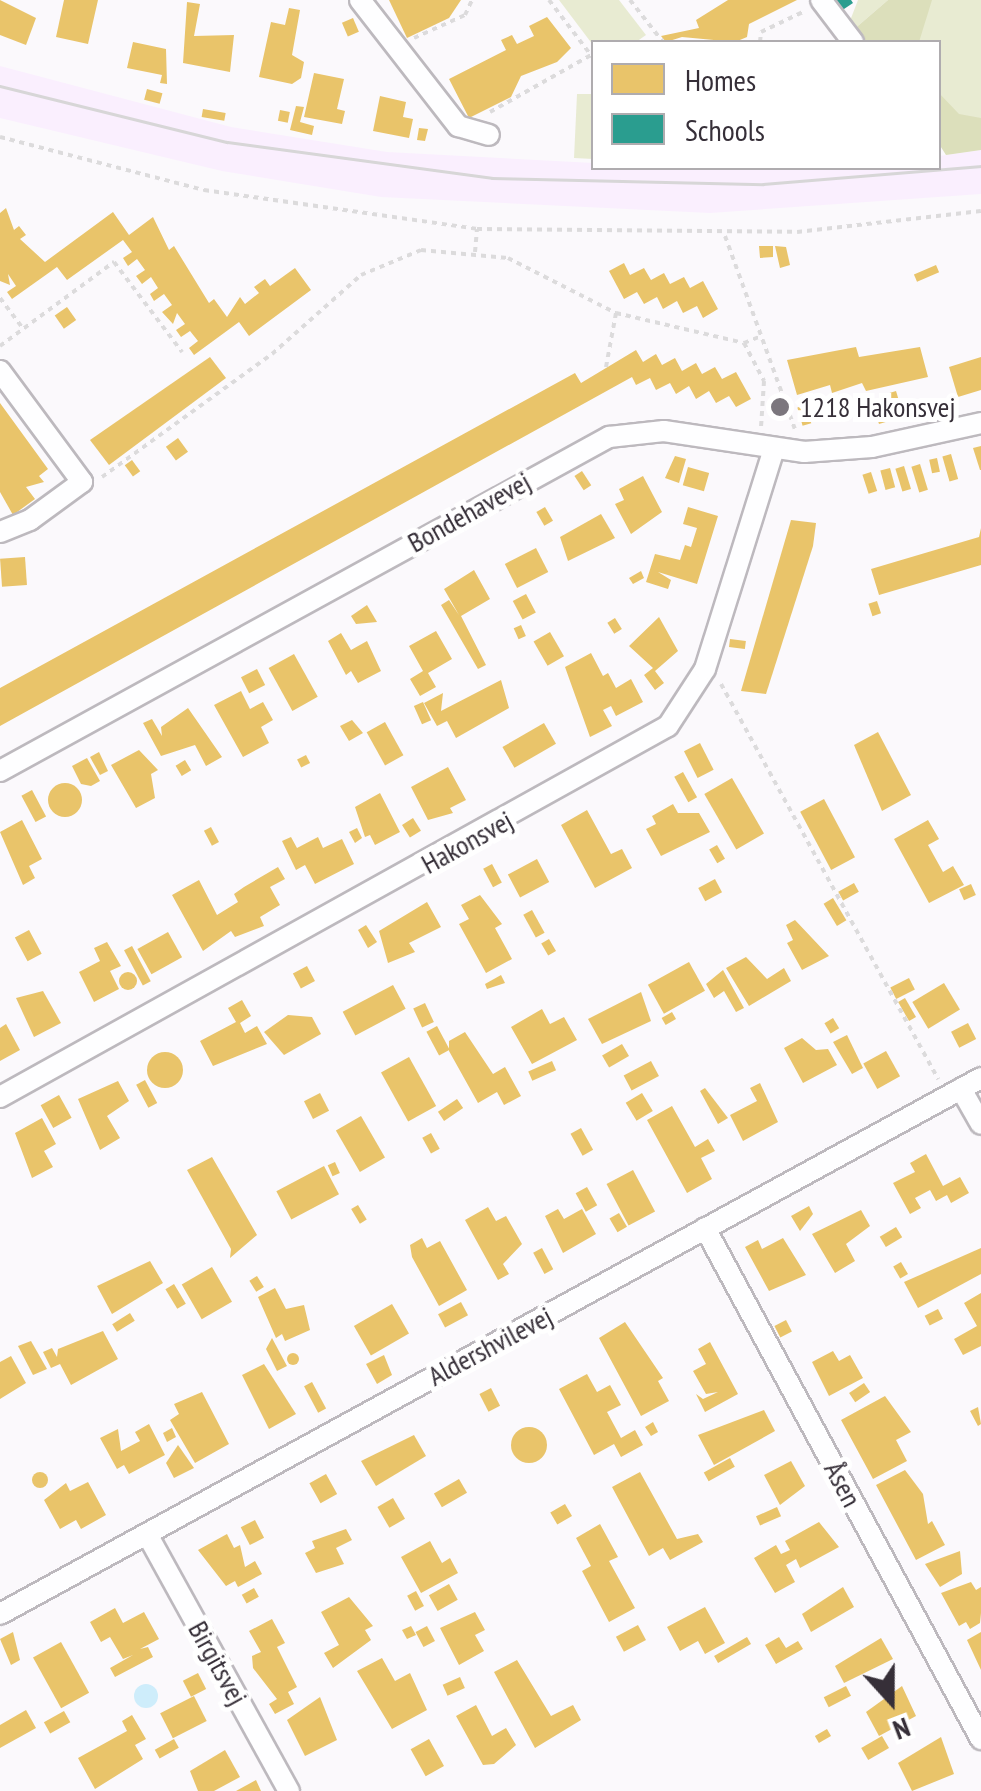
<!DOCTYPE html>
<html>
<head>
<meta charset="utf-8">
<style>
	body { margin:0 }
	#map { position:relative; width:981px; height:1791px; overflow:hidden; background:#fbf9fc; font-family:"PT Sans Narrow",sans-serif }
	div>[style] { position:absolute }
	[style*='--x'] { left:calc(var(--x)*1px); top:calc(var(--y)*1px); width:calc(var(--w)*1px); rotate:calc(var(--a)*1deg) }
	.built>* { inset:0; background:#faeffe }
	.green>* { inset:0; background:#e8ebd2 }
	.forest>* { inset:0; background:#dcdfbb }
	.water>* { inset:0; background:#ceedfb }
	.round { border-radius:50% }
	.homes>* { inset:0; background:#e9c46a; transform-origin:0 0 }
	.schools>* { inset:0; background:#2a9d8f }
	.path>* { height:4px; margin-top:-2px; transform-origin:0; background:repeating-linear-gradient(90deg,#dcdbdc 0 5px,transparent 0 10px) }
	.roads { filter:drop-shadow(2px 0 #bdb9be) drop-shadow(-2px 0 #bdb9be) drop-shadow(0 2px #bdb9be) drop-shadow(0 -2px #bdb9be) }
	.street>* { height:20px; margin:-10px; padding:0 10px; transform-origin:10px; border-radius:10px; background:#fefeff }
	.tram>* { height:2.5px; margin:-1.25px; padding:0 1.25px; transform-origin:1.25px; border-radius:1.25px; background:#d7d6d7 }
	.dots>* { width:28px; height:28px; translate:-50% -50%; box-sizing:border-box; border:5px solid #fff; border-radius:50% }
	span { translate:-50% -50%; white-space:nowrap; text-align:center; line-height:1.15; -webkit-text-stroke:10px #fff; paint-order:stroke }
	.poi-label { font-size:28px; color:#362f38 }
	.left { translate:0 -50%; text-align:left }
	.street-label { font-size:28px; color:#362f38 }
	.legend { position:absolute; left:591px; top:40px; width:350px; height:130px; box-sizing:border-box; background:#fff; border:2px solid #afacaf; margin:0; padding:12px 18px; list-style:none; font-size:30px; color:#362f38 }
	.legend li { display:flex; align-items:center; gap:20px; height:50px }
	.legend b { width:50px; border:2px solid #afacaf }
	.north { position:absolute; left:841px; top:1651px; width:100px; height:100px; -webkit-text-stroke:8px #fff; paint-order:stroke; rotate:159deg; font-size:28px; font-weight:700; line-height:40px; text-align:center; color:#362f38 }
	.north::after { content:''; display:block; margin:auto; width:35px; height:45px; background:#362f38; clip-path:polygon(50% 0,100% 100%,50% 72%,0 100%) }
</style>
</head>
<body>
<div id="map">
	<div class="built">
		<i style="clip-path:polygon(0 66px,231px 127px,387px 152px,707px 169px,938px 168px,939px 156px,981px 150px,981px 194px,710px 213px,381px 197px,222px 171px,0 118px)"></i>
	</div>
	<div class="green">
		<i style="clip-path:polygon(559px 0,619px 0,646px 35px,636px 42px,593px 45px)"></i>
		<i style="clip-path:polygon(858px 0,888px 0,852px 31px,848px 26px)"></i>
		<i style="clip-path:polygon(906px 0,981px 0,981px 129px,939px 118px,938px 42px,888px 42px)"></i>
		<i style="clip-path:polygon(577px 94px,593px 94px,593px 159px,574px 158px)"></i>
	</div>
	<div class="forest">
		<i style="clip-path:polygon(888px 0,932px 0,919px 42px,861px 42px,852px 31px)"></i>
		<i style="clip-path:polygon(938px 92px,959px 114px,981px 118px,981px 150px,946px 155px,939px 144px)"></i>
	</div>
	<div class="water">
		<i class="round" style="left:134px;top:1684px;width:24px;height:24px"></i>
	</div>
	<div class="homes">
		<i style="clip-path:polygon(0 0,36px 18px,26px 45px,0 35px)"></i>
		<i style="clip-path:polygon(64px 0,98px 0,88px 44px,56px 37px)"></i>
		<i style="clip-path:polygon(389px 0,461px 0,449px 18px,407px 38px)"></i>
		<i style="clip-path:polygon(728px 0,797px 0,749px 24px,747px 37px,735px 42px,682px 37px,666px 42px,661px 36px,699px 28px,696px 20px)"></i>
		<i style="clip-path:polygon(187px 2px,200px 4px,194px 36px,234px 35px,230px 72px,183px 63px)"></i>
		<i style="clip-path:polygon(289px 8px,300px 10px,292px 55px,304px 62px,301px 78px,292px 84px,259px 77px,271px 22px,285px 25px)"></i>
		<i style="clip-path:polygon(547px 17px,571px 48px,557px 62px,521px 76px,511px 97px,469px 118px,449px 79px,506px 50px,501px 40px,512px 35px,517px 44px,534px 36px,529px 26px)"></i>
		<i style="left:353px;top:18px;width:15px;height:12px;rotate:67deg"></i>
		<i style="clip-path:polygon(133px 42px,166px 49px,167px 84px,160px 83px,162px 75px,127px 68px)"></i>
		<i style="clip-path:polygon(314px 73px,344px 79px,337px 109px,345px 111px,342px 124px,304px 117px)"></i>
		<i style="left:147px;top:89px;width:16px;height:11px;rotate:15deg"></i>
		<i style="clip-path:polygon(380px 96px,406px 102px,403px 117px,413px 119px,409px 138px,373px 131px)"></i>
		<i style="clip-path:polygon(296px 106px,304px 107px,300px 122px,314px 126px,312px 135px,290px 130px)"></i>
		<i style="left:203px;top:109px;width:23px;height:8px;rotate:10deg"></i>
		<i style="left:280px;top:110px;width:10px;height:11px;rotate:11deg"></i>
		<i style="clip-path:polygon(419px 128px,428px 129px,425px 141px,417px 140px)"></i>
		<i style="clip-path:polygon(6px 208px,14px 230px,19px 226px,26px 235px,20px 239px,45px 262px,113px 212px,129px 235px,153px 217px,169px 250px,174px 246px,209px 303px,214px 299px,227px 317px,240px 297px,245px 304px,259px 293px,254px 287px,265px 279px,270px 286px,295px 268px,311px 290px,249px 336px,239px 322px,194px 355px,189px 348px,198px 341px,190px 331px,181px 337px,176px 330px,185px 324px,177px 313px,173px 324px,162px 312px,172px 305px,164px 294px,154px 301px,150px 294px,158px 288px,151px 277px,142px 284px,136px 276px,145px 270px,137px 259px,128px 266px,123px 258px,132px 252px,123px 240px,67px 280px,57px 267px,12px 299px,7px 292px,16px 286px,8px 274px,10px 285px,0 281px,0 213px)"></i>
		<i style="clip-path:polygon(759px 246px,773px 246px,773px 257px,760px 258px)"></i>
		<i style="clip-path:polygon(775px 246px,786px 247px,790px 265px,780px 268px)"></i>
		<i style="clip-path:polygon(624px 263px,630px 275px,644px 268px,651px 280px,664px 273px,670px 284px,684px 277px,690px 288px,703px 281px,718px 309px,703px 318px,697px 306px,683px 313px,677px 301px,663px 309px,657px 297px,644px 304px,637px 292px,624px 299px,609px 271px)"></i>
		<i style="left:936px;top:265px;width:8px;height:24px;rotate:67deg"></i>
		<i style="left:67px;top:307px;width:16px;height:15px;rotate:55deg"></i>
		<i style="clip-path:polygon(856px 347px,859px 357px,920px 347px,928px 377px,866px 391px,862px 383px,832px 393px,830px 385px,797px 395px,787px 360px)"></i>
		<i style="clip-path:polygon(636px 350px,643px 362px,656px 354px,662px 365px,675px 358px,682px 371px,696px 363px,702px 374px,715px 367px,722px 379px,736px 372px,751px 399px,736px 407px,729px 396px,716px 403px,709px 391px,696px 399px,689px 386px,676px 394px,670px 383px,656px 390px,650px 378px,636px 385px,632px 377px,0 726px,0 688px,575px 373px,581px 383px)"></i>
		<i style="clip-path:polygon(210px 357px,226px 378px,109px 465px,90px 440px)"></i>
		<i style="clip-path:polygon(981px 357px,981px 390px,958px 397px,949px 367px)"></i>
		<i style="left:896px;top:391px;width:21px;height:11px;rotate:73deg"></i>
		<i style="left:782px;top:396px;width:19px;height:12px;rotate:69deg"></i>
		<i style="left:861px;top:396px;width:23px;height:8px;rotate:72deg"></i>
		<i style="clip-path:polygon(877px 401px,884px 405px,889px 421px,879px 424px,872px 403px)"></i>
		<i style="clip-path:polygon(0 403px,48px 469px,39px 476px,44px 482px,26px 487px,35px 499px,13px 515px,0 492px)"></i>
		<i style="left:806px;top:405px;width:19px;height:9px;rotate:74deg"></i>
		<i style="left:178px;top:438px;width:17px;height:15px;rotate:54deg"></i>
		<i style="clip-path:polygon(981px 446px,981px 470px,980px 470px,973px 448px)"></i>
		<i style="left:951px;top:454px;width:26px;height:9px;rotate:74deg"></i>
		<i style="clip-path:polygon(675px 456px,686px 459px,679px 483px,665px 478px)"></i>
		<i style="left:937px;top:458px;width:14px;height:8px;rotate:78deg"></i>
		<i style="left:132px;top:460px;width:14px;height:9px;rotate:54deg"></i>
		<i style="left:920px;top:464px;width:27px;height:9px;rotate:73deg"></i>
		<i style="left:904px;top:466px;width:24px;height:9px;rotate:73deg"></i>
		<i style="left:688px;top:467px;width:22px;height:19px;rotate:16deg"></i>
		<i style="left:890px;top:468px;width:20px;height:10px;rotate:75deg"></i>
		<i style="left:582px;top:471px;width:17px;height:9px;rotate:57deg"></i>
		<i style="left:871px;top:472px;width:20px;height:9px;rotate:72deg"></i>
		<i style="clip-path:polygon(643px 476px,662px 512px,631px 534px,615px 504px,624px 500px,619px 489px)"></i>
		<i style="left:545px;top:507px;width:16px;height:10px;rotate:60deg"></i>
		<i style="clip-path:polygon(688px 507px,718px 516px,697px 584px,658px 572px,671px 580px,668px 589px,646px 582px,655px 554px,680px 560px,685px 545px,691px 547px,697px 528px,683px 524px)"></i>
		<i style="clip-path:polygon(601px 514px,615px 538px,568px 561px,560px 537px)"></i>
		<i style="clip-path:polygon(791px 520px,816px 523px,813px 546px,766px 694px,741px 691px)"></i>
		<i style="clip-path:polygon(981px 528px,981px 565px,879px 595px,871px 569px,979px 537px)"></i>
		<i style="left:536px;top:548px;width:27px;height:35px;rotate:63deg"></i>
		<i style="left:25px;top:557px;width:28px;height:25px;rotate:86deg"></i>
		<i style="clip-path:polygon(474px 570px,490px 599px,461px 616px,486px 665px,478px 669px,441px 605px,449px 600px,459px 615px,444px 589px)"></i>
		<i style="clip-path:polygon(641px 571px,644px 578px,633px 584px,629px 578px)"></i>
		<i style="left:526px;top:594px;width:21px;height:15px;rotate:62deg"></i>
		<i style="left:877px;top:601px;width:13px;height:9px;rotate:72deg"></i>
		<i style="clip-path:polygon(367px 605px,377px 622px,356px 624px,351px 616px)"></i>
		<i style="clip-path:polygon(659px 617px,678px 651px,655px 671px,664px 683px,655px 690px,644px 675px,653px 668px,629px 646px)"></i>
		<i style="left:615px;top:618px;width:13px;height:9px;rotate:58deg"></i>
		<i style="left:521px;top:625px;width:12px;height:8px;rotate:66deg"></i>
		<i style="clip-path:polygon(436px 631px,452px 659px,428px 673px,436px 687px,420px 696px,410px 679px,423px 671px,409px 646px)"></i>
		<i style="left:550px;top:632px;width:28px;height:19px;rotate:60deg"></i>
		<i style="clip-path:polygon(341px 633px,351px 650px,367px 641px,381px 671px,358px 683px,351px 671px,346px 675px,328px 641px)"></i>
		<i style="left:730px;top:639px;width:16px;height:8px;rotate:7deg"></i>
		<i style="clip-path:polygon(591px 653px,603px 676px,608px 673px,616px 688px,631px 679px,643px 702px,616px 716px,611px 706px,603px 710px,612px 726px,590px 737px,565px 667px)"></i>
		<i style="left:294px;top:654px;width:49px;height:29px;rotate:61deg"></i>
		<i style="left:257px;top:669px;width:18px;height:18px;rotate:63deg"></i>
		<i style="clip-path:polygon(501px 680px,509px 708px,456px 738px,447px 721px,437px 726px,424px 703px,443px 693px,441px 711px)"></i>
		<i style="clip-path:polygon(241px 691px,250px 709px,263px 702px,273px 720px,261px 727px,269px 743px,243px 757px,214px 705px)"></i>
		<i style="left:423px;top:702px;width:20px;height:10px;rotate:66deg"></i>
		<i style="clip-path:polygon(188px 708px,222px 757px,206px 766px,195px 745px,161px 756px,143px 723px,152px 719px,162px 736px,161px 727px)"></i>
		<i style="clip-path:polygon(352px 720px,363px 733px,349px 741px,340px 726px)"></i>
		<i style="left:385px;top:722px;width:38px;height:21px;rotate:61deg"></i>
		<i style="left:544px;top:723px;width:24px;height:48px;rotate:60deg"></i>
		<i style="clip-path:polygon(878px 732px,911px 795px,882px 811px,854px 745px)"></i>
		<i style="left:700px;top:743px;width:30px;height:18px;rotate:63deg"></i>
		<i style="clip-path:polygon(139px 750px,158px 770px,151px 774px,155px 798px,136px 808px,111px 765px)"></i>
		<i style="clip-path:polygon(99px 752px,108px 771px,100px 775px,90px 757px)"></i>
		<i style="left:306px;top:755px;width:9px;height:10px;rotate:63deg"></i>
		<i style="clip-path:polygon(87px 758px,100px 781px,91px 786px,81px 784px,72px 766px)"></i>
		<i style="left:185px;top:760px;width:12px;height:11px;rotate:59deg"></i>
		<i style="clip-path:polygon(448px 767px,466px 800px,450px 808px,453px 813px,428px 820px,411px 787px)"></i>
		<i style="left:683px;top:772px;width:29px;height:10px;rotate:61deg"></i>
		<i style="left:732px;top:778px;width:64px;height:32px;rotate:60deg"></i>
		<i class="round" style="left:48px;top:783px;width:34px;height:34px"></i>
		<i style="left:32px;top:790px;width:30px;height:12px;rotate:62deg"></i>
		<i style="clip-path:polygon(380px 793px,400px 832px,375px 845px,370px 835px,365px 837px,355px 807px)"></i>
		<i style="left:824px;top:799px;width:66px;height:27px;rotate:62deg"></i>
		<i style="clip-path:polygon(673px 804px,678px 813px,699px 813px,710px 832px,661px 856px,646px 829px,656px 824px,652px 816px)"></i>
		<i style="clip-path:polygon(587px 810px,611px 854px,622px 849px,632px 868px,595px 888px,561px 825px)"></i>
		<i style="left:413px;top:818px;width:15px;height:13px;rotate:58deg"></i>
		<i style="clip-path:polygon(22px 820px,42px 859px,29px 866px,35px 878px,23px 885px,0 832px)"></i>
		<i style="clip-path:polygon(928px 820px,939px 839px,928px 845px,943px 872px,953px 866px,964px 885px,929px 903px,894px 839px)"></i>
		<i style="left:211px;top:827px;width:17px;height:8px;rotate:62deg"></i>
		<i style="clip-path:polygon(357px 828px,362px 838px,355px 843px,349px 832px)"></i>
		<i style="clip-path:polygon(291px 837px,297px 848px,318px 837px,323px 848px,342px 839px,354px 864px,315px 884px,305px 865px,296px 870px,282px 841px)"></i>
		<i style="left:717px;top:845px;width:16px;height:9px;rotate:60deg"></i>
		<i style="left:537px;top:859px;width:26px;height:33px;rotate:62deg"></i>
		<i style="left:492px;top:864px;width:21px;height:10px;rotate:62deg"></i>
		<i style="clip-path:polygon(278px 867px,285px 879px,270px 887px,280px 905px,260px 917px,264px 926px,235px 937px,231px 931px,203px 951px,172px 895px,199px 880px,217px 915px,238px 902px,234px 894px,244px 887px)"></i>
		<i style="left:715px;top:879px;width:15px;height:19px;rotate:62deg"></i>
		<i style="left:854px;top:883px;width:10px;height:18px;rotate:61deg"></i>
		<i style="left:971px;top:884px;width:12px;height:13px;rotate:66deg"></i>
		<i style="clip-path:polygon(480px 895px,502px 924px,495px 928px,512px 959px,486px 973px,459px 924px,469px 919px,461px 905px)"></i>
		<i style="left:833px;top:898px;width:26px;height:11px;rotate:59deg"></i>
		<i style="clip-path:polygon(427px 902px,441px 927px,409px 943px,415px 952px,388px 963px,379px 931px)"></i>
		<i style="left:532px;top:910px;width:26px;height:10px;rotate:61deg"></i>
		<i style="clip-path:polygon(795px 920px,829px 956px,802px 970px,787px 943px,793px 940px,786px 925px)"></i>
		<i style="clip-path:polygon(366px 925px,377px 942px,368px 948px,358px 930px)"></i>
		<i style="left:29px;top:930px;width:27px;height:16px;rotate:62deg"></i>
		<i style="left:168px;top:932px;width:29px;height:35px;rotate:61deg"></i>
		<i style="left:549px;top:939px;width:14px;height:9px;rotate:60deg"></i>
		<i style="clip-path:polygon(107px 942px,121px 966px,110px 971px,119px 989px,94px 1002px,79px 972px,100px 961px,94px 948px)"></i>
		<i style="left:132px;top:946px;width:40px;height:9px;rotate:62deg"></i>
		<i style="clip-path:polygon(746px 957px,767px 979px,784px 968px,791px 981px,749px 1006px,726px 968px)"></i>
		<i style="left:689px;top:962px;width:33px;height:47px;rotate:61deg"></i>
		<i style="left:307px;top:966px;width:17px;height:16px;rotate:62deg"></i>
		<i style="clip-path:polygon(723px 970px,744px 1008px,736px 1012px,724px 991px,714px 998px,706px 984px)"></i>
		<i class="round" style="left:119px;top:972px;width:18px;height:18px"></i>
		<i style="clip-path:polygon(501px 975px,505px 983px,487px 989px,485px 984px)"></i>
		<i style="left:909px;top:978px;width:13px;height:21px;rotate:63deg"></i>
		<i style="left:944px;top:983px;width:31px;height:37px;rotate:59deg"></i>
		<i style="left:393px;top:985px;width:27px;height:57px;rotate:62deg"></i>
		<i style="clip-path:polygon(43px 991px,61px 1023px,34px 1037px,16px 998px)"></i>
		<i style="clip-path:polygon(641px 992px,651px 1021px,602px 1044px,588px 1019px)"></i>
		<i style="left:905px;top:998px;width:22px;height:8px;rotate:60deg"></i>
		<i style="clip-path:polygon(242px 1000px,251px 1016px,240px 1023px,245px 1033px,257px 1026px,267px 1044px,213px 1066px,200px 1041px,236px 1022px,228px 1008px)"></i>
		<i style="left:425px;top:1003px;width:21px;height:13px;rotate:65deg"></i>
		<i style="clip-path:polygon(542px 1009px,550px 1024px,564px 1017px,577px 1040px,532px 1064px,511px 1027px)"></i>
		<i style="left:672px;top:1012px;width:8px;height:12px;rotate:60deg"></i>
		<i style="clip-path:polygon(288px 1015px,312px 1017px,321px 1034px,284px 1055px,264px 1032px)"></i>
		<i style="left:833px;top:1018px;width:12px;height:10px;rotate:59deg"></i>
		<i style="left:968px;top:1023px;width:18px;height:19px;rotate:63deg"></i>
		<i style="clip-path:polygon(6px 1024px,20px 1050px,0 1061px,0 1028px)"></i>
		<i style="left:437px;top:1026px;width:27px;height:12px;rotate:62deg"></i>
		<i style="clip-path:polygon(465px 1032px,493px 1074px,505px 1067px,521px 1096px,504px 1105px,497px 1092px,478px 1103px,449px 1051px,449px 1041px)"></i>
		<i style="clip-path:polygon(847px 1035px,863px 1068px,852px 1074px,833px 1042px)"></i>
		<i style="clip-path:polygon(802px 1038px,816px 1050px,828px 1049px,837px 1065px,803px 1083px,784px 1048px)"></i>
		<i style="left:622px;top:1044px;width:14px;height:23px;rotate:60deg"></i>
		<i style="left:886px;top:1051px;width:29px;height:26px;rotate:61deg"></i>
		<i class="round" style="left:147px;top:1052px;width:36px;height:36px"></i>
		<i style="left:409px;top:1057px;width:56px;height:32px;rotate:61deg"></i>
		<i style="left:552px;top:1061px;width:10px;height:26px;rotate:66deg"></i>
		<i style="left:651px;top:1061px;width:17px;height:31px;rotate:62deg"></i>
		<i style="left:145px;top:1080px;width:26px;height:10px;rotate:62deg"></i>
		<i style="clip-path:polygon(118px 1081px,129px 1101px,107px 1116px,120px 1138px,100px 1150px,78px 1099px)"></i>
		<i style="clip-path:polygon(760px 1083px,778px 1122px,743px 1141px,730px 1115px,757px 1101px,750px 1088px)"></i>
		<i style="clip-path:polygon(705px 1088px,728px 1118px,718px 1124px,700px 1091px)"></i>
		<i style="left:320px;top:1093px;width:20px;height:18px;rotate:63deg"></i>
		<i style="left:642px;top:1093px;width:21px;height:19px;rotate:59deg"></i>
		<i style="left:59px;top:1095px;width:26px;height:21px;rotate:61deg"></i>
		<i style="left:457px;top:1099px;width:11px;height:23px;rotate:56deg"></i>
		<i style="clip-path:polygon(672px 1106px,695px 1147px,708px 1139px,715px 1151px,701px 1158px,712px 1179px,687px 1193px,647px 1120px)"></i>
		<i style="left:361px;top:1116px;width:48px;height:29px;rotate:60deg"></i>
		<i style="clip-path:polygon(42px 1118px,56px 1144px,44px 1151px,53px 1167px,32px 1178px,15px 1133px)"></i>
		<i style="left:581px;top:1128px;width:25px;height:12px;rotate:61deg"></i>
		<i style="left:431px;top:1133px;width:18px;height:10px;rotate:61deg"></i>
		<i style="clip-path:polygon(926px 1154px,943px 1186px,960px 1177px,969px 1193px,951px 1203px,947px 1195px,936px 1201px,930px 1190px,915px 1198px,921px 1208px,910px 1214px,893px 1183px,915px 1172px,910px 1163px)"></i>
		<i style="clip-path:polygon(212px 1157px,257px 1235px,230px 1258px,231px 1249px,187px 1170px)"></i>
		<i style="left:335px;top:1162px;width:12px;height:8px;rotate:66deg"></i>
		<i style="left:324px;top:1166px;width:32px;height:54px;rotate:62deg"></i>
		<i style="left:633px;top:1170px;width:47px;height:30px;rotate:62deg"></i>
		<i style="left:587px;top:1187px;width:21px;height:13px;rotate:61deg"></i>
		<i style="left:358px;top:1205px;width:17px;height:8px;rotate:59deg"></i>
		<i style="clip-path:polygon(809px 1206px,813px 1214px,800px 1231px,791px 1216px)"></i>
		<i style="clip-path:polygon(488px 1207px,496px 1221px,506px 1216px,522px 1244px,503px 1264px,509px 1274px,498px 1280px,465px 1220px)"></i>
		<i style="clip-path:polygon(558px 1209px,564px 1219px,582px 1209px,596px 1234px,563px 1253px,545px 1216px)"></i>
		<i style="clip-path:polygon(861px 1210px,870px 1226px,846px 1244px,855px 1261px,835px 1273px,812px 1234px)"></i>
		<i style="left:619px;top:1213px;width:16px;height:11px;rotate:60deg"></i>
		<i style="left:896px;top:1227px;width:12px;height:19px;rotate:59deg"></i>
		<i style="clip-path:polygon(422px 1238px,427px 1248px,440px 1241px,467px 1290px,439px 1306px,412px 1257px,410px 1245px)"></i>
		<i style="clip-path:polygon(783px 1238px,806px 1275px,769px 1291px,745px 1247px,758px 1240px,762px 1249px)"></i>
		<i style="left:542px;top:1248px;width:24px;height:10px;rotate:62deg"></i>
		<i style="clip-path:polygon(981px 1248px,981px 1274px,918px 1308px,904px 1282px)"></i>
		<i style="clip-path:polygon(150px 1261px,163px 1283px,112px 1314px,97px 1286px)"></i>
		<i style="left:901px;top:1262px;width:14px;height:9px;rotate:60deg"></i>
		<i style="left:212px;top:1267px;width:40px;height:35px;rotate:60deg"></i>
		<i style="left:257px;top:1276px;width:13px;height:9px;rotate:58deg"></i>
		<i style="left:174px;top:1284px;width:23px;height:10px;rotate:59deg"></i>
		<i style="clip-path:polygon(275px 1288px,286px 1309px,304px 1305px,310px 1330px,285px 1341px,282px 1334px,276px 1338px,258px 1297px)"></i>
		<i style="clip-path:polygon(981px 1293px,981px 1346px,963px 1355px,954px 1339px,977px 1326px,964px 1303px)"></i>
		<i style="left:461px;top:1302px;width:15px;height:26px;rotate:62deg"></i>
		<i style="left:392px;top:1304px;width:34px;height:44px;rotate:60deg"></i>
		<i style="left:938px;top:1309px;width:11px;height:15px;rotate:63deg"></i>
		<i style="left:130px;top:1313px;width:9px;height:21px;rotate:58deg"></i>
		<i style="left:786px;top:1320px;width:13px;height:13px;rotate:63deg"></i>
		<i style="clip-path:polygon(625px 1322px,663px 1378px,658px 1381px,669px 1401px,641px 1416px,599px 1338px)"></i>
		<i style="clip-path:polygon(103px 1331px,118px 1359px,71px 1385px,60px 1364px,51px 1368px,43px 1352px,52px 1348px,57px 1357px,58px 1349px)"></i>
		<i style="clip-path:polygon(272px 1338px,287px 1366px,277px 1371px,266px 1349px)"></i>
		<i style="clip-path:polygon(31px 1341px,47px 1369px,33px 1375px,18px 1346px)"></i>
		<i style="clip-path:polygon(710px 1342px,738px 1394px,705px 1412px,696px 1394px,703px 1399px,718px 1392px,706px 1394px,693px 1371px,706px 1364px,698px 1349px)"></i>
		<i style="clip-path:polygon(833px 1351px,839px 1361px,850px 1355px,863px 1378px,829px 1396px,812px 1362px)"></i>
		<i class="round" style="left:287px;top:1353px;width:12px;height:12px"></i>
		<i style="clip-path:polygon(384px 1355px,392px 1375px,377px 1384px,366px 1364px)"></i>
		<i style="clip-path:polygon(11px 1356px,26px 1383px,0 1399px,0 1362px)"></i>
		<i style="clip-path:polygon(264px 1364px,296px 1414px,269px 1429px,242px 1375px)"></i>
		<i style="clip-path:polygon(587px 1374px,597px 1392px,610px 1385px,621px 1405px,607px 1412px,621px 1438px,635px 1430px,643px 1445px,621px 1457px,614px 1444px,594px 1455px,559px 1389px)"></i>
		<i style="left:312px;top:1382px;width:30px;height:9px;rotate:62deg"></i>
		<i style="left:864px;top:1383px;width:11px;height:18px;rotate:56deg"></i>
		<i style="left:491px;top:1388px;width:20px;height:13px;rotate:63deg"></i>
		<i style="clip-path:polygon(202px 1392px,229px 1444px,195px 1463px,170px 1420px,179px 1414px,174px 1404px)"></i>
		<i style="clip-path:polygon(885px 1396px,911px 1432px,896px 1440px,907px 1461px,873px 1479px,841px 1420px)"></i>
		<i style="clip-path:polygon(978px 1407px,981px 1424px,978px 1426px,970px 1411px)"></i>
		<i style="clip-path:polygon(764px 1410px,775px 1431px,714px 1465px,698px 1435px)"></i>
		<i style="clip-path:polygon(653px 1422px,658px 1432px,651px 1436px,645px 1427px)"></i>
		<i style="clip-path:polygon(149px 1424px,165px 1455px,129px 1474px,124px 1465px,117px 1469px,100px 1438px,118px 1429px,121px 1451px,140px 1441px,135px 1432px)"></i>
		<i class="round" style="left:511px;top:1427px;width:36px;height:36px"></i>
		<i style="clip-path:polygon(172px 1428px,176px 1437px,167px 1442px,163px 1433px)"></i>
		<i style="clip-path:polygon(414px 1435px,426px 1456px,376px 1486px,361px 1461px)"></i>
		<i style="clip-path:polygon(178px 1445px,194px 1468px,174px 1478px,166px 1463px)"></i>
		<i style="left:730px;top:1458px;width:10px;height:30px;rotate:61deg"></i>
		<i style="clip-path:polygon(791px 1461px,805px 1486px,780px 1505px,764px 1475px)"></i>
		<i style="clip-path:polygon(905px 1470px,923px 1494px,928px 1524px,932px 1521px,945px 1545px,916px 1560px,876px 1485px)"></i>
		<i class="round" style="left:32px;top:1472px;width:16px;height:16px"></i>
		<i style="clip-path:polygon(640px 1472px,677px 1539px,698px 1534px,703px 1542px,670px 1560px,663px 1548px,649px 1556px,612px 1487px)"></i>
		<i style="left:326px;top:1474px;width:23px;height:19px;rotate:61deg"></i>
		<i style="left:459px;top:1479px;width:16px;height:29px;rotate:60deg"></i>
		<i style="clip-path:polygon(88px 1482px,106px 1515px,81px 1529px,76px 1520px,60px 1529px,44px 1500px,66px 1483px,70px 1491px)"></i>
		<i style="left:393px;top:1498px;width:24px;height:18px;rotate:60deg"></i>
		<i style="left:565px;top:1504px;width:14px;height:17px;rotate:60deg"></i>
		<i style="left:777px;top:1507px;width:10px;height:23px;rotate:66deg"></i>
		<i style="left:255px;top:1520px;width:20px;height:16px;rotate:63deg"></i>
		<i style="clip-path:polygon(819px 1522px,839px 1547px,800px 1568px,796px 1559px,786px 1565px,795px 1582px,775px 1593px,754px 1558px,776px 1545px,781px 1554px,790px 1550px,785px 1541px)"></i>
		<i style="clip-path:polygon(600px 1524px,618px 1557px,609px 1561px,635px 1608px,609px 1622px,582px 1571px,591px 1566px,576px 1538px)"></i>
		<i style="clip-path:polygon(346px 1529px,352px 1540px,336px 1548px,344px 1564px,316px 1573px,305px 1553px,315px 1548px,312px 1541px)"></i>
		<i style="clip-path:polygon(227px 1534px,234px 1548px,240px 1545px,245px 1567px,255px 1561px,262px 1574px,238px 1587px,235px 1581px,226px 1586px,198px 1550px)"></i>
		<i style="clip-path:polygon(430px 1541px,442px 1563px,450px 1558px,458px 1573px,421px 1593px,401px 1557px)"></i>
		<i style="clip-path:polygon(960px 1551px,962px 1574px,940px 1587px,925px 1564px)"></i>
		<i style="clip-path:polygon(971px 1582px,976px 1590px,981px 1587px,981px 1613px,980px 1623px,970px 1629px,966px 1622px,959px 1626px,941px 1593px)"></i>
		<i style="left:449px;top:1584px;width:18px;height:23px;rotate:61deg"></i>
		<i style="clip-path:polygon(843px 1587px,854px 1607px,811px 1632px,802px 1614px)"></i>
		<i style="left:254px;top:1588px;width:10px;height:14px;rotate:61deg"></i>
		<i style="left:416px;top:1591px;width:17px;height:10px;rotate:62deg"></i>
		<i style="clip-path:polygon(349px 1597px,373px 1626px,365px 1630px,371px 1640px,333px 1668px,324px 1653px,339px 1645px,321px 1612px)"></i>
		<i style="clip-path:polygon(705px 1607px,725px 1643px,705px 1654px,698px 1641px,680px 1651px,667px 1627px)"></i>
		<i style="clip-path:polygon(115px 1608px,123px 1623px,144px 1612px,159px 1639px,140px 1649px,148px 1647px,153px 1657px,115px 1677px,110px 1668px,133px 1655px,123px 1659px,110px 1637px,101px 1642px,90px 1622px)"></i>
		<i style="clip-path:polygon(475px 1612px,485px 1630px,475px 1635px,484px 1651px,459px 1665px,440px 1628px)"></i>
		<i style="clip-path:polygon(272px 1619px,285px 1643px,277px 1647px,297px 1687px,288px 1692px,294px 1704px,275px 1714px,269px 1704px,277px 1699px,253px 1668px,252px 1656px,261px 1652px,249px 1631px)"></i>
		<i style="left:638px;top:1625px;width:17px;height:25px;rotate:62deg"></i>
		<i style="clip-path:polygon(411px 1626px,416px 1635px,407px 1639px,402px 1630px)"></i>
		<i style="left:427px;top:1626px;width:17px;height:13px;rotate:62deg"></i>
		<i style="clip-path:polygon(13px 1632px,20px 1660px,11px 1665px,0 1639px)"></i>
		<i style="clip-path:polygon(981px 1632px,981px 1670px,967px 1640px)"></i>
		<i style="left:747px;top:1637px;width:8px;height:38px;rotate:60deg"></i>
		<i style="clip-path:polygon(779px 1637px,786px 1648px,798px 1641px,803px 1649px,776px 1664px,765px 1645px)"></i>
		<i style="clip-path:polygon(881px 1638px,893px 1659px,844px 1683px,835px 1666px)"></i>
		<i style="left:61px;top:1642px;width:58px;height:32px;rotate:61deg"></i>
		<i style="clip-path:polygon(382px 1658px,395px 1681px,410px 1673px,427px 1710px,392px 1729px,357px 1671px)"></i>
		<i style="clip-path:polygon(517px 1660px,551px 1716px,573px 1705px,581px 1720px,535px 1748px,494px 1672px)"></i>
		<i style="left:198px;top:1673px;width:18px;height:17px;rotate:63deg"></i>
		<i style="left:460px;top:1677px;width:12px;height:19px;rotate:66deg"></i>
		<i style="left:846px;top:1686px;width:11px;height:25px;rotate:63deg"></i>
		<i style="clip-path:polygon(902px 1686px,916px 1716px,879px 1736px,866px 1712px)"></i>
		<i style="left:194px;top:1696px;width:28px;height:38px;rotate:63deg"></i>
		<i style="clip-path:polygon(320px 1697px,337px 1740px,305px 1756px,287px 1720px)"></i>
		<i style="clip-path:polygon(476px 1705px,492px 1736px,506px 1728px,516px 1745px,494px 1764px,483px 1765px,456px 1716px)"></i>
		<i style="clip-path:polygon(26px 1710px,36px 1728px,0 1748px,0 1725px)"></i>
		<i style="left:64px;top:1711px;width:13px;height:23px;rotate:61deg"></i>
		<i style="clip-path:polygon(132px 1715px,146px 1739px,135px 1745px,143px 1759px,95px 1789px,78px 1758px,127px 1731px,122px 1721px)"></i>
		<i style="left:827px;top:1729px;width:8px;height:14px;rotate:60deg"></i>
		<i style="left:882px;top:1736px;width:14px;height:24px;rotate:60deg"></i>
		<i style="clip-path:polygon(941px 1737px,954px 1774px,912px 1791px,898px 1763px)"></i>
		<i style="left:174px;top:1739px;width:10px;height:22px;rotate:61deg"></i>
		<i style="left:429px;top:1739px;width:31px;height:21px;rotate:61deg"></i>
		<i style="clip-path:polygon(225px 1750px,240px 1777px,214px 1791px,198px 1791px,190px 1771px)"></i>
		<i style="clip-path:polygon(256px 1780px,261px 1791px,236px 1791px)"></i>
	</div>
	<div class="schools">
		<i style="clip-path:polygon(828px 0,851px 0,853px 3px,838px 13px)"></i>
	</div>
	<div class="path">
		<i style="--x:549;--y:0;--w:74;--a:52.7"></i>
		<i style="--x:630;--y:0;--w:53;--a:51.8"></i>
		<i style="--x:414;--y:38;--w:56;--a:-24.3"></i>
		<i style="--x:465;--y:15;--w:17;--a:-65"></i>
		<i style="--x:760;--y:42;--w:10;--a:-84"></i>
		<i style="--x:761;--y:32;--w:49;--a:-25.5"></i>
		<i style="--x:490;--y:112;--w:116;--a:-29.4"></i>
		<i style="--x:0;--y:137;--w:211;--a:14.6"></i>
		<i style="--x:204;--y:190;--w:276;--a:8.1"></i>
		<i style="--x:477;--y:229;--w:320;--a:0.5"></i>
		<i style="--x:797;--y:232;--w:185;--a:-6.5"></i>
		<i style="--x:725;--y:236;--w:205;--a:70.1"></i>
		<i style="--x:475;--y:252;--w:23;--a:-85"></i>
		<i style="--x:0;--y:298;--w:39;--a:53"></i>
		<i style="--x:744;--y:343;--w:18;--a:-22"></i>
		<i style="--x:0;--y:346;--w:142;--a:-36.4"></i>
		<i style="--x:114;--y:262;--w:113;--a:52.9"></i>
		<i style="--x:606;--y:367;--w:55;--a:-79.5"></i>
		<i style="--x:102;--y:477;--w:210;--a:-35.9"></i>
		<i style="--x:272;--y:354;--w:119;--a:-41.6"></i>
		<i style="--x:361;--y:275;--w:65;--a:-22.6"></i>
		<i style="--x:421;--y:250;--w:87;--a:5.3"></i>
		<i style="--x:508;--y:258;--w:121;--a:27"></i>
		<i style="--x:616;--y:313;--w:131;--a:13.2"></i>
		<i style="--x:744;--y:343;--w:43;--a:62.2"></i>
		<i style="--x:764;--y:381;--w:46;--a:93.7"></i>
		<i style="--x:721;--y:684;--w:451;--a:61.2"></i>
	</div>
	<div class="roads">
		<div class="street">
			<i style="--x:360;--y:0;--w:160;--a:52.1"></i>
			<i style="--x:458;--y:126;--w:32;--a:16"></i>
			<i style="--x:821;--y:0;--w:53;--a:52.7"></i>
			<i style="--x:0;--y:371;--w:138;--a:53.5"></i>
			<i style="--x:82;--y:482;--w:64;--a:143.8"></i>
			<i style="--x:30;--y:520;--w:32;--a:158"></i>
			<i style="--x:0;--y:771;--w:695;--a:-28.74"></i>
			<i style="--x:609;--y:437;--w:55;--a:-6.2"></i>
			<i style="--x:664;--y:431;--w:142;--a:8.5"></i>
			<i style="--x:804;--y:452;--w:68;--a:-4.2"></i>
			<i style="--x:872;--y:447;--w:112;--a:-12.4"></i>
			<i style="--x:961;--y:1089;--w:40;--a:60.3"></i>
			<i style="--x:0;--y:1097;--w:764;--a:-29.05"></i>
			<i style="--x:668;--y:726;--w:68;--a:-57"></i>
			<i style="--x:705;--y:669;--w:231;--a:-72.6"></i>
			<i style="--x:705;--y:1228;--w:581;--a:61.63"></i>
			<i style="--x:147;--y:1534;--w:294;--a:61.1"></i>
			<i style="--x:0;--y:1614;--w:1118;--a:-28.65"></i>
		</div>
	</div>
	<div class="tram">
		<i style="--x:0;--y:86;--w:234;--a:13.9"></i>
		<i style="--x:227;--y:142;--w:267;--a:7.7"></i>
		<i style="--x:492;--y:178;--w:271;--a:1.3"></i>
		<i style="--x:763;--y:184;--w:219;--a:-4.7"></i>
	</div>
	<div class="dots">
		<i style="left:780px;top:407px;background:#7b767d"></i>
	</div>
	<div class="poi-label">
		<span class="left" style="left:800px;top:407px">1218 Hakonsvej</span>
	</div>
	<div class="street-label">
		<span style="left:469px;top:512px;rotate:-29deg">Bondehavevej</span>
		<span style="left:467px;top:842px;rotate:-29deg">Hakonsvej</span>
		<span style="left:490px;top:1346px;rotate:-28deg">Aldershvilevej</span>
		<span style="left:843px;top:1484px;rotate:62deg">Åsen</span>
		<span style="left:218px;top:1663px;rotate:61deg">Birgitsvej</span>
	</div>
	<ul class="legend">
	<li><b style="height:28px;background:#e9c46a"></b>Homes</li>
	<li><b style="height:28px;background:#2a9d8f"></b>Schools</li>
	</ul>
	<div class="north">N</div>
</div>
</body>
</html>
